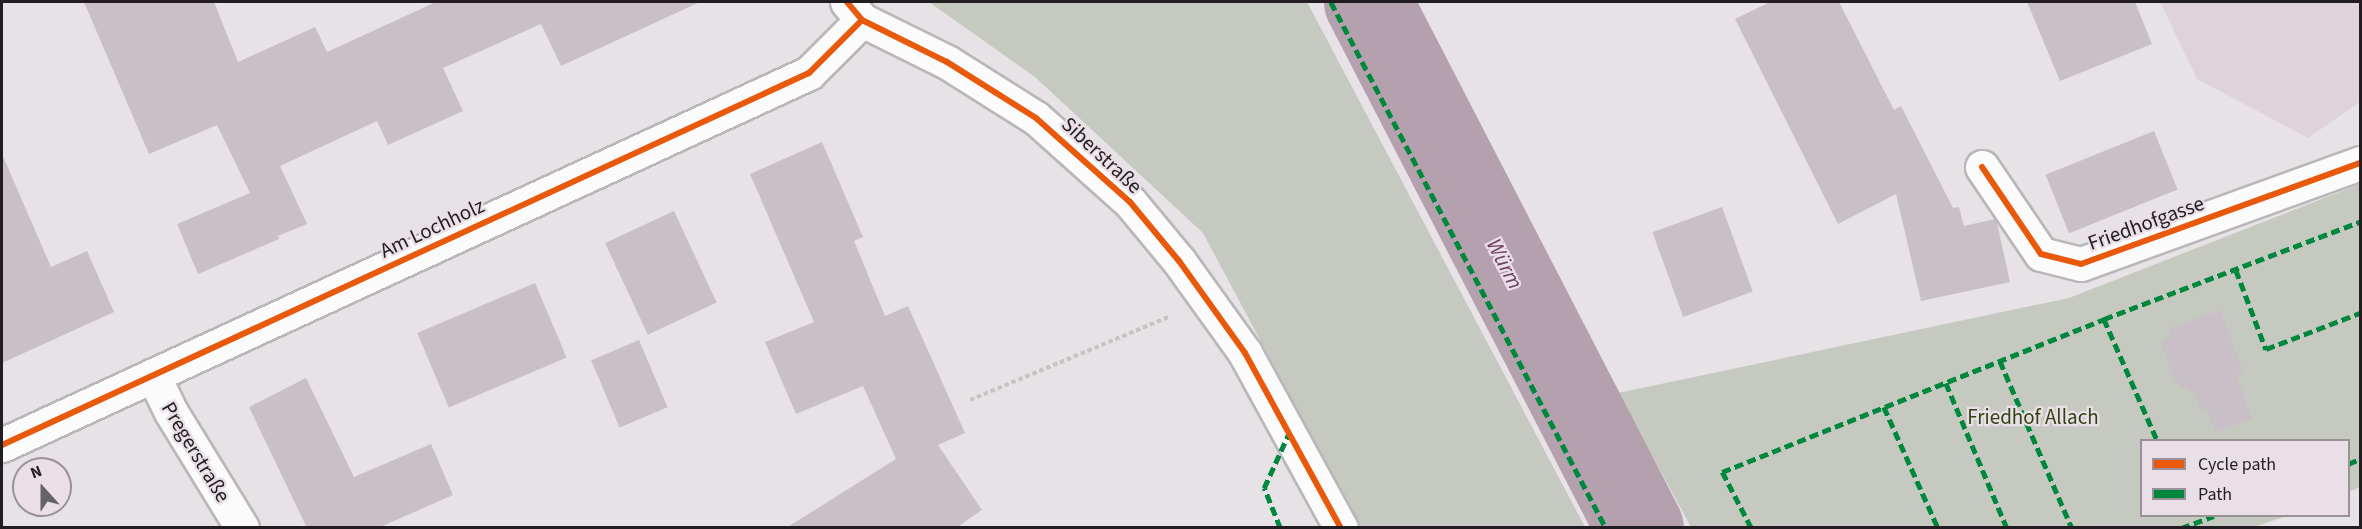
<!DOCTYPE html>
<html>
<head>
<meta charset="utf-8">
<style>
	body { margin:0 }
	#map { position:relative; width:2362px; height:529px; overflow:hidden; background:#e7e2e5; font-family:"Source Sans 3",sans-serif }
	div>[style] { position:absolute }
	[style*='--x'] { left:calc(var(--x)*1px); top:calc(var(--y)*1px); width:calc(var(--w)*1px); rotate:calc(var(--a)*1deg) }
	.built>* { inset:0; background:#dfd3db }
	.green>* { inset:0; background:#c6c9c0 }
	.river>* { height:88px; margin:-44px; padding:0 44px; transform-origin:44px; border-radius:44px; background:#b5a0ae }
	.building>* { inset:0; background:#c8c0c6; transform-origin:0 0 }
	.path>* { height:4px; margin-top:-2px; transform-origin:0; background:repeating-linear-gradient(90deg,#c5c3c4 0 4.5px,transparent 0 7.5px) }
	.roads { filter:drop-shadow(2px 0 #bab6b9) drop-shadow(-2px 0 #bab6b9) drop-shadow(0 2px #bab6b9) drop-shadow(0 -2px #bab6b9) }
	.minor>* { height:33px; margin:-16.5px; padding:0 16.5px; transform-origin:16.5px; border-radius:16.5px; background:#fbfbfb }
	.quiet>* { height:4.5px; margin-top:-2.25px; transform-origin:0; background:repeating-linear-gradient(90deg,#00873e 0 9px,transparent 0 13.5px) }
	.cycleway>* { height:6px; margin:-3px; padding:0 3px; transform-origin:3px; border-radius:3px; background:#e8590c }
	span { translate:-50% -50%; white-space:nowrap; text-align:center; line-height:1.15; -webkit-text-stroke:4.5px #eadfe6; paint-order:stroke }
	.street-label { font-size:21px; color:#211d20 }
	.park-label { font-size:21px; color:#304313 }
	.water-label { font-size:22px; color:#6c4060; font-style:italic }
	.frame { position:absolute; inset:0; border:3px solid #211d20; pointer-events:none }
	.legend { position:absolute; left:2140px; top:439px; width:210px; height:78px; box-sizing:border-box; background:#eadfe6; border:2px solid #9a9197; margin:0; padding:8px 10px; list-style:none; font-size:18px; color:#211d20 }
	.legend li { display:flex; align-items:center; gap:12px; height:30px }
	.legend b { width:30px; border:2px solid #9a9197 }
	.north { position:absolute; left:12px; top:457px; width:60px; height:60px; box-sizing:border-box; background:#eadfe6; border:2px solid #9a9197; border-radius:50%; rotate:339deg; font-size:16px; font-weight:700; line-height:24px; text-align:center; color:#211d20 }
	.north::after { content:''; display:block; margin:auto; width:21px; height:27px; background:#666265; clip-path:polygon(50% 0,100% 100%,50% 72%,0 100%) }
</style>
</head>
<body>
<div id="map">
	<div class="built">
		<i style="clip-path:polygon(2160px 2px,2360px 2px,2360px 102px,2308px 138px,2197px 79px)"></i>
	</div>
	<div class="green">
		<i style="clip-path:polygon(929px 2px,1307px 2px,1585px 527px,1360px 527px,1203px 233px,1035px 77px)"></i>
		<i style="clip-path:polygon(2360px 184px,2360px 487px,2349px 492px,2348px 440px,2142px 440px,2142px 516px,2286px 516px,2254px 527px,1691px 527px,1618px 393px,2069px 298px)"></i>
	</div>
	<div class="river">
		<i style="--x:1368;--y:2;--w:592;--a:62.66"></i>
	</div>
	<div class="building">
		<i style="clip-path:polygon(84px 2px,214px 2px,238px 62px,315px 27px,327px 52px,436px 2px,700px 2px,561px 66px,541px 24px,443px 68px,463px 111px,388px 145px,377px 121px,280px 166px,307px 224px,278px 236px,279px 239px,198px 274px,177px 224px,250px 193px,217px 125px,149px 154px)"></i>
		<i style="clip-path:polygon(1770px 2px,1839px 2px,1894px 110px,1901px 106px,1953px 208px,1959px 207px,1964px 226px,1995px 219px,1997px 223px,2010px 282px,1921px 301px,1896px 194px,1838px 224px,1735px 19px)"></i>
		<i style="clip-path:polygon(2027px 2px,2135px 2px,2152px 44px,2060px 81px)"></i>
		<i style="left:2154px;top:131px;width:63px;height:117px;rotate:68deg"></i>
		<i style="clip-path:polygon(822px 142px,863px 237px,854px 241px,885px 316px,908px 306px,965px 433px,938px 445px,982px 510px,956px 528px,786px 528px,896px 459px,863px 386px,796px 414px,765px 342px,814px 322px,750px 174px)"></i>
		<i style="clip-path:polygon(2px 154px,51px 267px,87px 251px,114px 312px,2px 363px)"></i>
		<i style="left:1722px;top:207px;width:90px;height:74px;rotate:70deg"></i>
		<i style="left:674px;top:211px;width:101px;height:76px;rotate:65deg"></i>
		<i style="left:535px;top:283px;width:81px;height:128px;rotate:67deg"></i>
		<i style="clip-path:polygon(2220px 310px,2244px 373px,2236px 375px,2252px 419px,2215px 432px,2206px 408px,2200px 410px,2193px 390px,2190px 392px,2175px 381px,2160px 341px,2172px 336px,2169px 329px)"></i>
		<i style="left:639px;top:340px;width:73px;height:52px;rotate:67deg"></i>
		<i style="clip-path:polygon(306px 378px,354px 477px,431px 444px,453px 495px,378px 528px,307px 528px,249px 407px)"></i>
	</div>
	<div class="path">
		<i style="--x:970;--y:400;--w:215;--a:-22.7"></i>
	</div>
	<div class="roads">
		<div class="minor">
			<i style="--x:847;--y:2;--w:23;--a:50"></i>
			<i style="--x:862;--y:20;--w:95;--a:26.3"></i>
			<i style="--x:947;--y:62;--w:105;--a:32.2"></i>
			<i style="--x:1036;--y:118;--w:126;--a:41.8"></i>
			<i style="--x:1130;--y:202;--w:77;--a:50.3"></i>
			<i style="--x:1179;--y:261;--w:113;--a:54.3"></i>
			<i style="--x:1245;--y:353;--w:200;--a:61.3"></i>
			<i style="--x:1982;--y:167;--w:105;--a:55.9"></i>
			<i style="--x:2041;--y:254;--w:41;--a:14"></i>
			<i style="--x:2081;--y:264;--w:297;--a:-19.9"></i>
			<i style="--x:153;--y:375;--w:41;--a:64.1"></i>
			<i style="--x:171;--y:412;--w:136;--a:58.5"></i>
			<i style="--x:2;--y:445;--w:889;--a:-24.75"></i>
			<i style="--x:809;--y:73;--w:75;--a:-45"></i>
		</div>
	</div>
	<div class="quiet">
		<i style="--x:1331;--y:2;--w:594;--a:62.4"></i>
		<i style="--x:2236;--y:270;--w:85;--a:69.2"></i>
		<i style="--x:2266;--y:349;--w:101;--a:-21"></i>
		<i style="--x:2104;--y:319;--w:132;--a:66.3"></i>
		<i style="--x:2000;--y:361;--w:182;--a:66.7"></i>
		<i style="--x:1946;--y:383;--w:157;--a:67.2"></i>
		<i style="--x:1884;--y:407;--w:133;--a:65.9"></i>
		<i style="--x:2348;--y:464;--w:13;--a:-23"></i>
		<i style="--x:1280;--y:528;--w:43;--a:-111.8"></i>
		<i style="--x:1264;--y:488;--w:60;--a:-65.6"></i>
		<i style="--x:1751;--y:528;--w:63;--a:-117.4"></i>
		<i style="--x:1722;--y:472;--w:412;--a:-21.8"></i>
		<i style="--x:2104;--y:319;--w:274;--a:-20.8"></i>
		<i style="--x:2181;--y:528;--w:35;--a:-20"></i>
	</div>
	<div class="cycleway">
		<i style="--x:847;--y:2;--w:23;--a:50"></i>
		<i style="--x:862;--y:20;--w:95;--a:26.3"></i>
		<i style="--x:947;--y:62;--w:105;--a:32.2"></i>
		<i style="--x:1036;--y:118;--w:126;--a:41.8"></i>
		<i style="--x:1130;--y:202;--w:77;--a:50.3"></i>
		<i style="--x:1179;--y:261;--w:113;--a:54.3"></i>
		<i style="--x:1245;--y:353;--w:200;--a:61.3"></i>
		<i style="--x:1982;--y:167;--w:105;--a:55.9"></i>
		<i style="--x:2041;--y:254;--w:41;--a:14"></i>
		<i style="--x:2081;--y:264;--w:297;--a:-19.9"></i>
		<i style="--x:2;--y:445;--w:889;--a:-24.75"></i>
		<i style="--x:809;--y:73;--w:75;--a:-45"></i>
	</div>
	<div class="street-label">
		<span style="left:1102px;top:155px;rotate:43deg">Siberstraße</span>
		<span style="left:2146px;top:223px;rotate:-20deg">Friedhofgasse</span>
		<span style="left:432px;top:228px;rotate:-25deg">Am Lochholz</span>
		<span style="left:196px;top:452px;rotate:59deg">Pregerstraße</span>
	</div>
	<div class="park-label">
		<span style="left:2033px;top:417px">Friedhof Allach</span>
	</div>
	<div class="water-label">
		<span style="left:1504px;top:264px;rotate:63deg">Würm</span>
	</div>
	<div class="frame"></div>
	<ul class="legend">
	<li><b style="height:8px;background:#e8590c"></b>Cycle path</li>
	<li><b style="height:8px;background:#00873e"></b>Path</li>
	</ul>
	<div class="north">N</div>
</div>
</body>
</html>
